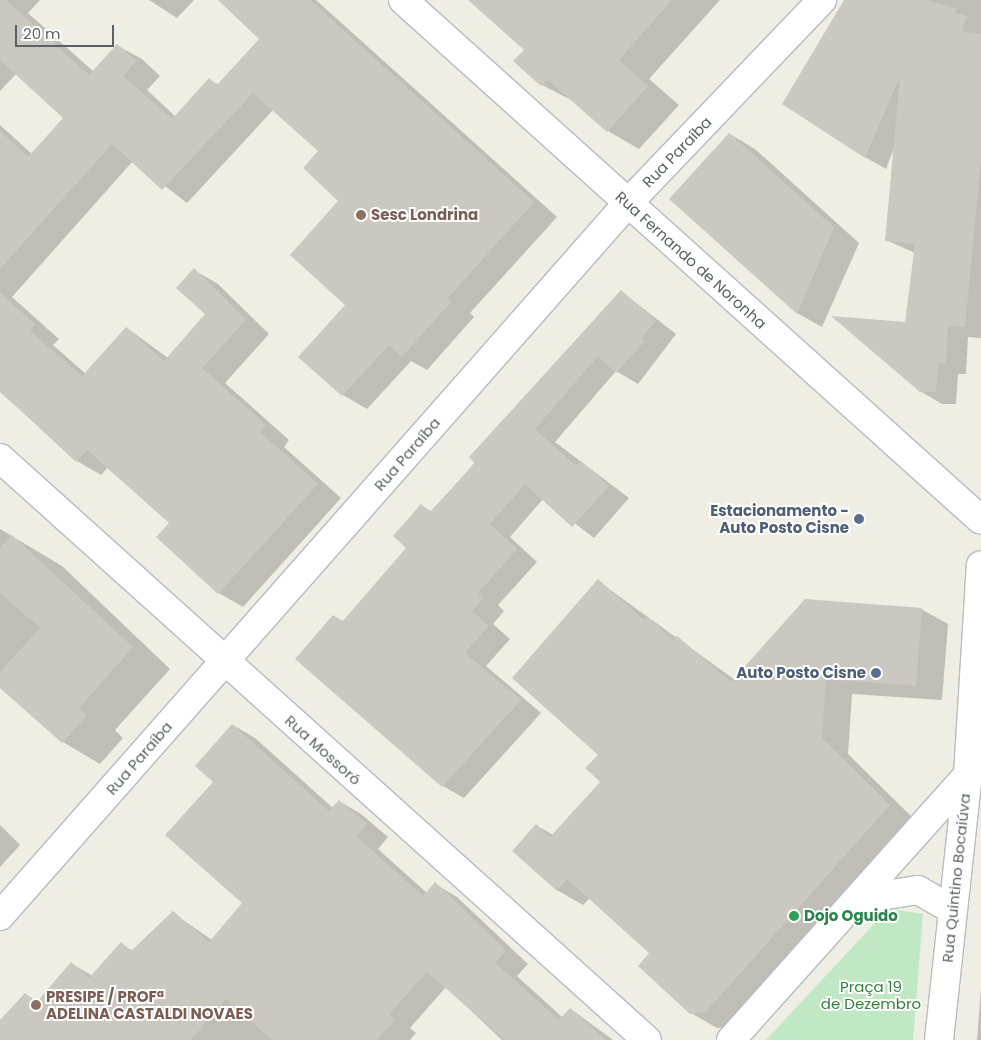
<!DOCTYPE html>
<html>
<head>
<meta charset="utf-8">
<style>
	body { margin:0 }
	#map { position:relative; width:981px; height:1040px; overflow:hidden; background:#efeee4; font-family:Poppins,sans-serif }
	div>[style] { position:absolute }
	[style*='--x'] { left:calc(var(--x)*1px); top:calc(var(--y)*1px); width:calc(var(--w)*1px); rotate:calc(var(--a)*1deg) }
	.green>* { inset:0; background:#c0e8c4 }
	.shadow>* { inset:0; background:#0003 }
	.building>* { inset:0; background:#cac8c1 }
	.roads { filter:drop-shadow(1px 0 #b9bbc1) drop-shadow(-1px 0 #b9bbc1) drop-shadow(0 1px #b9bbc1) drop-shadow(0 -1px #b9bbc1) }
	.street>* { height:28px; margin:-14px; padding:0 14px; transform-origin:14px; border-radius:14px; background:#fff }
	.secondary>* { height:28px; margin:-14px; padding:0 14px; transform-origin:14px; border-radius:14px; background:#fff }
	.dots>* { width:14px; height:14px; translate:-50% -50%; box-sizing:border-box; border:2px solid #fff; border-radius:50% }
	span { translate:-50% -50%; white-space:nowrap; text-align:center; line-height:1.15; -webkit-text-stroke:4px #fff; paint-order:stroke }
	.street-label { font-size:15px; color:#5c5f65 }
	.education-label { font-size:15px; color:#785e54; font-weight:700 }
	.left { translate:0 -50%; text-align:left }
	.service-label { font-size:15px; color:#4e5e75; font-weight:700 }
	.right { translate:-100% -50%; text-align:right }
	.leisure-label { font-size:15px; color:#27864d; font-weight:700 }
	.park-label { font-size:15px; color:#30813c }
	.scale { position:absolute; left:15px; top:25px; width:99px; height:22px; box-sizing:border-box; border:2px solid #5c5f65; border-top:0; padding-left:6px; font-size:15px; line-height:18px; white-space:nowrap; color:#5c5f65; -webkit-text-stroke:4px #fff; paint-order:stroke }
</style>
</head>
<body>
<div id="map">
	<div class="green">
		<i style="clip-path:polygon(888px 909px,923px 914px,913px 1040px,766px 1040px)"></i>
	</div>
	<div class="shadow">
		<i style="clip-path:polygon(0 0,40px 0,28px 13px,94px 72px,118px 46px,142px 59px,160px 76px,147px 90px,176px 117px,209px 80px,219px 85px,261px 39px,219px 0,316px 0,557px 217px,470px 313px,474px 317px,427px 370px,411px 361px,367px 409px,343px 395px,300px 357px,346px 305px,340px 201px,319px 151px,273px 110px,187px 203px,133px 161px,12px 297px,59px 339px,53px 345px,86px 374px,127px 328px,168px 358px,207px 314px,194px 270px,218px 284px,269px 334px,225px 383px,289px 440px,284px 447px,341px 498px,243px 607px,219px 593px,158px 537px,170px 523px,108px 467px,101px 475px,77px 461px,0 392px,0 125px,32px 154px,64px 118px,16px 74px,0 91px)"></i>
		<i style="clip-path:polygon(149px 0,194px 0,177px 18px)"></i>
		<i style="clip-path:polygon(470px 0,720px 0,649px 79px,679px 105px,639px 149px,608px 131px,575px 102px,542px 85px,525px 50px)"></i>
		<i style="clip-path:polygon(851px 0,981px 0,981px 338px,968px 337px,966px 374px,958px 374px,956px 404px,942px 404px,920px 391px,906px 323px,915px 253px,886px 240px,894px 148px,886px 169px,865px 157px)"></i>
		<i style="clip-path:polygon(730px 134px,755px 149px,859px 243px,822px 327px,797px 313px)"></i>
		<i style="clip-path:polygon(622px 292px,676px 334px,638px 384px,616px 371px,555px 442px,629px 498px,594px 538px,543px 499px,510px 537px,537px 562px,498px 605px,504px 611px,493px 624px,510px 639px,486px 666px,541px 713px,464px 798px,443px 786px,297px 659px,334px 616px,344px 622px,408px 548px,422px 506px,432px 512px)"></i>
		<i style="clip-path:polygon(0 529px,62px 566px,170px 669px,115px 730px,123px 738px,100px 764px,63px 742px,0 686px)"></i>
		<i style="clip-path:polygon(598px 581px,735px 680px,921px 609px,948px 624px,942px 700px,852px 694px,848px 754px,915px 820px,732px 1026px,717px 1028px,691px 1013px,651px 953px,590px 898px,583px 905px,557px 890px,536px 825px,553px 835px,602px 781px)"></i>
		<i style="clip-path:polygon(233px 725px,255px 738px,333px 808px,339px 801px,361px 814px,388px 837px,378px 849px,427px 893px,435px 884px,457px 897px,528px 964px,517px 976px,563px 1018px,571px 1009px,613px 1040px,502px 1040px,446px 987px,410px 1028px,416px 1033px,410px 1040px,0 1040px,0 1022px,25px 994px,39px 1002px,72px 964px,93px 976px,121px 944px,133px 951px,173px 913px,212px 940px,244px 903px,214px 782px)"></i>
		<i style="clip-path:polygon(0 825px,20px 845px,0 867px)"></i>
		<i style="clip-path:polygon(981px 988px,981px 1040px,977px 1040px)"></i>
	</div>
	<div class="building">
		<i style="clip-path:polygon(0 0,6px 0,89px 75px,117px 44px,136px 61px,123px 76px,172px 119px,209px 78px,217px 85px,259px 39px,218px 0,310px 0,534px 202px,447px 299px,451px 302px,402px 357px,389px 345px,342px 396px,298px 357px,345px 305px,290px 255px,338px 201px,303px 168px,318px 151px,253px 93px,162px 190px,112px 144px,0 269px,0 131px,28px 157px,63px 118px,0 60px)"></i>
		<i style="clip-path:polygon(468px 0,672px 0,619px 60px,648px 86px,607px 132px,548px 80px,541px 86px,513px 61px,524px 50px)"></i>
		<i style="clip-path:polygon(844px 0,926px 0,956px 8px,955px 13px,967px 16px,962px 31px,981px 34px,981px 159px,965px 327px,948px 326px,946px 363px,938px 363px,936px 392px,920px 392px,831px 316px,905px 322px,915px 244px,885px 241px,900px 76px,865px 158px,782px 104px)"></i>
		<i style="clip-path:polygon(729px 133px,834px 227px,797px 314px,669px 199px)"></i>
		<i style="clip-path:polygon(194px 268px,246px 320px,202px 368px,266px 425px,260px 432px,318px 484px,218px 594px,156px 537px,169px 523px,87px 450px,76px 462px,0 391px,0 293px,35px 324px,30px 331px,82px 376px,126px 327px,164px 361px,205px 314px,176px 288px)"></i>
		<i style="clip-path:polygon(621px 290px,656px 321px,641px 338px,645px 341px,616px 373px,598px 356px,535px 429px,576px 466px,581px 461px,609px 486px,572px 527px,525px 484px,490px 524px,517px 549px,478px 593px,484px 598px,472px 611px,489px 626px,465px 653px,521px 700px,442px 787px,295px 659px,333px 615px,342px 622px,406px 548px,393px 536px,421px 504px,430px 512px,475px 463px,469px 457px)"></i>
		<i style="clip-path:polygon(12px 535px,133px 647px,79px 708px,87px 715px,62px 743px,0 688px,0 672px,40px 628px,0 593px,0 548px)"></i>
		<i style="clip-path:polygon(598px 579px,644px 620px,648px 617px,673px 640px,677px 636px,731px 682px,805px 599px,922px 608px,916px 686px,826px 679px,822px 738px,890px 805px,706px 1012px,690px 1014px,638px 966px,649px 953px,567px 879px,557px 891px,512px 851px,536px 824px,550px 837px,600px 782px,585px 768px,598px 755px,512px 678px)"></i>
		<i style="clip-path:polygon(232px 724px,329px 811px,339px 800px,367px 824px,356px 836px,423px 896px,435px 882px,506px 950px,495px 963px,559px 1020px,570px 1008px,606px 1040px,505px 1040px,427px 972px,389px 1014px,395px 1020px,377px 1040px,272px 1040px,226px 999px,191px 1040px,0 1040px,0 1020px,25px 993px,36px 1003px,71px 962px,89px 978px,121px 942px,131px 951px,173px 911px,209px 942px,242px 903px,165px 835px,213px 782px,195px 766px)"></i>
	</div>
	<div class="roads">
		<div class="street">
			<i style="--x:0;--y:458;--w:870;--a:41.97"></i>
			<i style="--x:861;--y:899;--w:58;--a:-9"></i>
			<i style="--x:918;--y:890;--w:39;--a:30"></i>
			<i style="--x:0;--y:916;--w:950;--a:-48.63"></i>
			<i style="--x:628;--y:203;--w:281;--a:-46.3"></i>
			<i style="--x:731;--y:1040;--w:369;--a:-48.2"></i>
		</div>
		<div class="secondary">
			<i style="--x:403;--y:0;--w:777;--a:41.98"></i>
			<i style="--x:939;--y:1040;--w:267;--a:-83.8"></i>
			<i style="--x:968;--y:775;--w:210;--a:-86.5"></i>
		</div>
	</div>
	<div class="dots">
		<i style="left:361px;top:215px;background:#8d6e63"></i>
		<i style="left:859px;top:519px;background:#5c6f8a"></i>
		<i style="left:876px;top:673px;background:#5c6f8a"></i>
		<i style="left:794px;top:916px;background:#2e9e5b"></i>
		<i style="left:36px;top:1005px;background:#8d6e63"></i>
	</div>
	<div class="street-label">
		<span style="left:677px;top:152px;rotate:-46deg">Rua Paraíba</span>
		<span style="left:691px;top:260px;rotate:42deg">Rua Fernando de Noronha</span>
		<span style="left:407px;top:454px;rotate:-49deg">Rua Paraíba</span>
		<span style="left:323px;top:750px;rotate:42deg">Rua Mossoró</span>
		<span style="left:139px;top:758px;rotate:-49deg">Rua Paraíba</span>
		<span style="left:956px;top:878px;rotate:-84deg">Rua Quintino Bocaiúva</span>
	</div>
	<div class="education-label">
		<span class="left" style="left:371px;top:215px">Sesc Londrina</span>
		<span class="left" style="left:46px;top:1005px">PRESIPE / PROFª<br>ADELINA CASTALDI NOVAES</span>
	</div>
	<div class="service-label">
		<span class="right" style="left:849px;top:519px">Estacionamento -<br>Auto Posto Cisne</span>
		<span class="right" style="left:866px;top:673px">Auto Posto Cisne</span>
	</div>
	<div class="leisure-label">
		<span class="left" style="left:804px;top:916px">Dojo Oguido</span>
	</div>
	<div class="park-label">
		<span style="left:871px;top:995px">Praça 19<br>de Dezembro</span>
	</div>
	<div class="scale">20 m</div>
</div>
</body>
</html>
